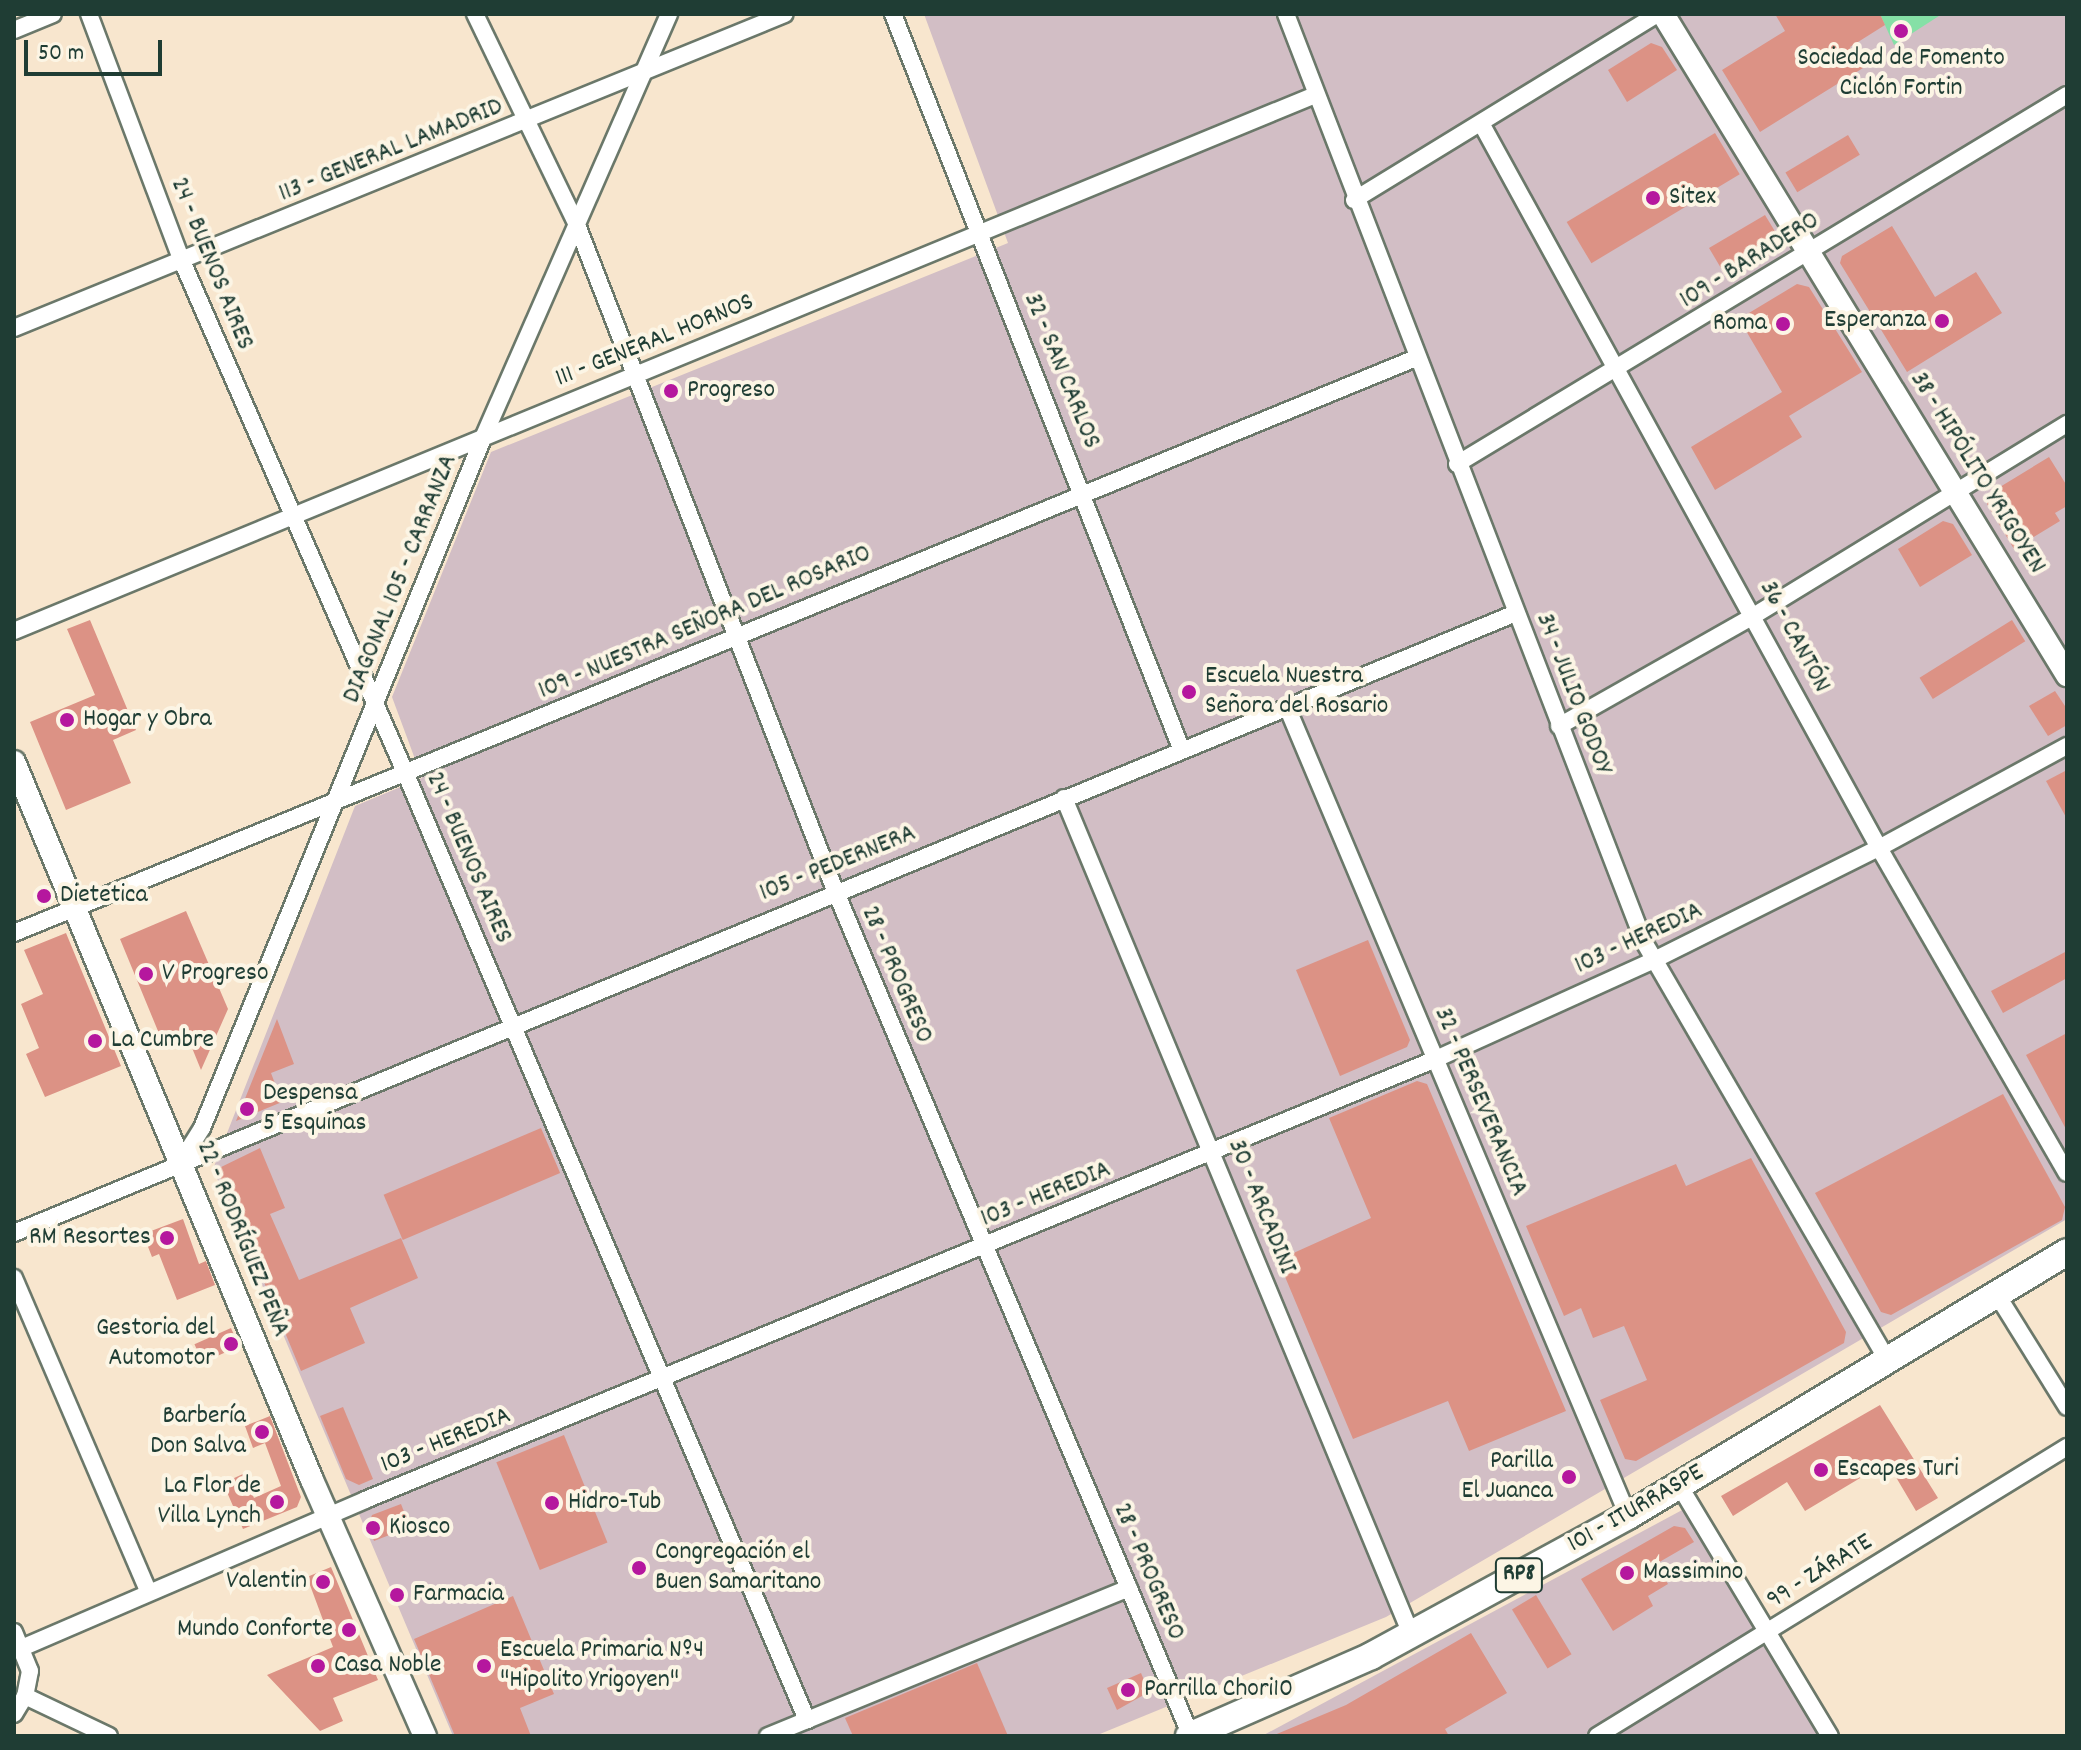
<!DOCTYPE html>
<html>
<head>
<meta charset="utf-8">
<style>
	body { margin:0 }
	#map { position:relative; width:2081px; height:1750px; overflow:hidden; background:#f8e6ce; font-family:Dekko,sans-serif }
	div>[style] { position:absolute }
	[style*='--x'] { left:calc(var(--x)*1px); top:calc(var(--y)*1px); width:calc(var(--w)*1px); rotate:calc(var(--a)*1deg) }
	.industrial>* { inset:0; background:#d2bec5 }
	.green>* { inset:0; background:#85e0a6 }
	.building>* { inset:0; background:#dc9285; transform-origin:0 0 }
	.roads { filter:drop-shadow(2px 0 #6b786a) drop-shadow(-2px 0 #6b786a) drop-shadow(0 2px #6b786a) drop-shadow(0 -2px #6b786a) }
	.street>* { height:16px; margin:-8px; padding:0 8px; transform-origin:8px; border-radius:8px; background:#fff }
	.secondary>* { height:22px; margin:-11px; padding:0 11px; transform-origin:11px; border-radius:11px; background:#fff }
	.primary>* { height:26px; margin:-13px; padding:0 13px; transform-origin:13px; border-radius:13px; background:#fff }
	.dots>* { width:22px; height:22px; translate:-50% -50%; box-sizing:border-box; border:4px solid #fcf5e5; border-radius:50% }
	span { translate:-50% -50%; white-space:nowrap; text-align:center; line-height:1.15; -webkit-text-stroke:8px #fcf5e5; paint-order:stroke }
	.shield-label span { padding:2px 6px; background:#fcf5e5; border:2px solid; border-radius:6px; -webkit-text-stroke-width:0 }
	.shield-label { font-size:24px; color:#1f3d34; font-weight:700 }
	.poi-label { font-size:26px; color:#1f3d34 }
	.left { translate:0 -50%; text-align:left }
	.right { translate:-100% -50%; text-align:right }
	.street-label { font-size:26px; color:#1f3d34 }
	.frame { position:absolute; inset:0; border:16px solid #1f3d34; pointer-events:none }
	.scale { position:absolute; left:24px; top:40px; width:138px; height:36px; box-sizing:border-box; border:4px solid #1f3d34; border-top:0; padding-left:10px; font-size:24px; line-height:28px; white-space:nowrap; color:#1f3d34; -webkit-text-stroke:6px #fcf5e5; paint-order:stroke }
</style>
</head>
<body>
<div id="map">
	<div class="industrial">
		<i style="clip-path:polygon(924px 14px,2067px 14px,2067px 1219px,1386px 1617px,1095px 1736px,453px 1736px,213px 1169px,355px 806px,422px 778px,392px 697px,491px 452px,1008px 243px)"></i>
		<i style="clip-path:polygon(1684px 1509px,1823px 1736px,1262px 1736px)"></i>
	</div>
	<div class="green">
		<i style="clip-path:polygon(1880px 14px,1942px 14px,1894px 45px)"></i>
	</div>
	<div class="building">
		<i style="clip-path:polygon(1775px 14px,1880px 14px,1885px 25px,1850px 47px,1863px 68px,1760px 132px,1722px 70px,1785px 31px)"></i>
		<i style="clip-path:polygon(1651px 43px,1662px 47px,1677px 70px,1627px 102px,1608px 70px)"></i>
		<i style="left:1715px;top:133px;width:48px;height:173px;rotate:59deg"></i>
		<i style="left:1848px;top:135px;width:23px;height:73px;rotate:59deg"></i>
		<i style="clip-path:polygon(1765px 215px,1779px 238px,1776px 251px,1728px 280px,1709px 248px)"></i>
		<i style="clip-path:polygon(1892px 226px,1935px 297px,1976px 272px,2002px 313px,1907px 372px,1840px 263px,1842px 256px)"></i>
		<i style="clip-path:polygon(1797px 284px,1809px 287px,1862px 372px,1789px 416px,1802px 437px,1715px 490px,1691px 447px,1782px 392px,1739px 319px)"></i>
		<i style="clip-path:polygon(2049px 457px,2067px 486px,2067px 506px,2055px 513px,2060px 521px,2014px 549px,1987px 504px,1990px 493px)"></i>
		<i style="clip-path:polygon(1943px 521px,1953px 524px,1972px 555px,1920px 587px,1898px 549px)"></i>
		<i style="clip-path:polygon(90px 620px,136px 730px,113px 740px,131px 783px,66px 810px,30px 722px,95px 695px,67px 629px)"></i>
		<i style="left:2012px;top:620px;width:25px;height:109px;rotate:58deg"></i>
		<i style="clip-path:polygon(2055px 691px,2067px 709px,2067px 725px,2048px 736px,2029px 706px)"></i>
		<i style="clip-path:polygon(2067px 770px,2067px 819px,2046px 781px)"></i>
		<i style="clip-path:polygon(186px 911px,228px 1009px,201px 1070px,188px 1038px,165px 1048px,120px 939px)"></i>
		<i style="clip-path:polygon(66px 933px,121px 1066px,45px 1097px,26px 1054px,39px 1048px,21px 1004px,43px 994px,24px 950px)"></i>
		<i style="clip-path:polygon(1368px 940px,1410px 1040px,1407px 1047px,1340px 1076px,1296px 970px)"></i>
		<i style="clip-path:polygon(2067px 951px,2067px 978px,2003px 1013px,1991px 991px)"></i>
		<i style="clip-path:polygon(277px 1019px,294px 1064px,271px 1073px,282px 1102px,236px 1121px)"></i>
		<i style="clip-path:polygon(2067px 1033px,2067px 1131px,2026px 1055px)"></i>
		<i style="clip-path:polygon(1417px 1081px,1427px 1084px,1566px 1411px,1469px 1451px,1448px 1401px,1353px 1439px,1278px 1260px,1371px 1218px,1329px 1118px)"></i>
		<i style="clip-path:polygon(2003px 1094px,2065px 1207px,2062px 1220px,1891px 1315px,1881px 1312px,1815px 1193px)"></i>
		<i style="left:541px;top:1128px;width:49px;height:171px;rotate:67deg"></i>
		<i style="clip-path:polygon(260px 1148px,285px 1208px,270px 1214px,299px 1280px,401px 1238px,418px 1278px,350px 1308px,365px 1343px,301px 1371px,217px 1169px)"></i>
		<i style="clip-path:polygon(1751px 1158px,1846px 1332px,1844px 1343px,1636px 1461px,1625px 1459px,1600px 1400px,1647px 1380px,1624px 1326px,1593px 1338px,1581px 1308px,1564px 1316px,1526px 1226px,1676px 1164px,1686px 1186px)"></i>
		<i style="clip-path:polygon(183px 1219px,199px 1264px,206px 1261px,215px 1285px,177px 1300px,159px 1254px,152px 1257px,143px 1234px)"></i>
		<i style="left:231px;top:1328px;width:20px;height:40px;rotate:66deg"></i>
		<i style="clip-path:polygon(1880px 1405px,1938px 1498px,1916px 1511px,1887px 1462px,1805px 1511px,1787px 1482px,1733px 1516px,1721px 1496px)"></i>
		<i style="clip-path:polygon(343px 1407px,373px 1479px,359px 1485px,346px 1479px,320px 1416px)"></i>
		<i style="clip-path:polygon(270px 1416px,301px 1497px,297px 1507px,243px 1529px,223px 1483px,243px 1474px,254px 1498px,281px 1486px,265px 1443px,253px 1448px,245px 1426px)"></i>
		<i style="left:564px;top:1435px;width:116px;height:73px;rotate:68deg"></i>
		<i style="clip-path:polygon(401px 1504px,410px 1527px,374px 1541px,368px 1526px,372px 1515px)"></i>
		<i style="clip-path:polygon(1674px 1526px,1685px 1528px,1694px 1542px,1656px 1564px,1668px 1584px,1648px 1596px,1653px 1606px,1613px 1631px,1581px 1579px)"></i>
		<i style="clip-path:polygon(331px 1567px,378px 1680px,333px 1698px,343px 1721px,320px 1731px,267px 1675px,333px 1647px,307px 1577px)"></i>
		<i style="left:1536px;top:1595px;width:69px;height:28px;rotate:59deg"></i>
		<i style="clip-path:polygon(513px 1596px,554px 1694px,520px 1708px,531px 1736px,455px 1736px,414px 1639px)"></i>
		<i style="clip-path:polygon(1471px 1633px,1507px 1693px,1445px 1729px,1449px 1736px,1272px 1736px,1346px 1705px)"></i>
		<i style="clip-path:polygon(977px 1663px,1008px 1736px,853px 1736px,845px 1718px)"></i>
		<i style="clip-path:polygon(1141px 1673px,1149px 1692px,1117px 1710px,1107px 1688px)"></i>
	</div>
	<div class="roads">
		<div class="street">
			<i style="--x:89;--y:14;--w:264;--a:69.4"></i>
			<i style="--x:182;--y:261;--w:558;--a:66.42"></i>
			<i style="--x:405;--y:772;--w:1030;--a:67.02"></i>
			<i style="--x:475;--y:14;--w:234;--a:64.2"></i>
			<i style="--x:577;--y:225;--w:713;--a:68.8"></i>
			<i style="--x:835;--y:890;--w:918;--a:67.18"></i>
			<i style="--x:893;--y:14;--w:788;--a:68.58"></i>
			<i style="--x:1286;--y:14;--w:995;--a:68.9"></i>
			<i style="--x:1644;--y:942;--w:481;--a:59.8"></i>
			<i style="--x:14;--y:30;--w:42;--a:-22.3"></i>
			<i style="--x:1481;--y:123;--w:827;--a:61.23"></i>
			<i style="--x:1879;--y:848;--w:375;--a:60"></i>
			<i style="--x:1354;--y:200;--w:356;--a:-31.5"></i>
			<i style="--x:14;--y:328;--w:832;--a:-22.16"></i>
			<i style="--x:1457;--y:464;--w:713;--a:-31.17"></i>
			<i style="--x:14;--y:631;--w:1407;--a:-22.39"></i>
			<i style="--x:1287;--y:707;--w:878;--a:67.14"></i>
			<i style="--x:1559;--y:726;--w:225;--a:-29.5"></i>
			<i style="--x:1755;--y:615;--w:366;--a:-31.5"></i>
			<i style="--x:1064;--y:798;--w:905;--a:67.46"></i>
			<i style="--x:14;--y:933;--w:1515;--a:-22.3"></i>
			<i style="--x:180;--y:1163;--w:41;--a:-57.8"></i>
			<i style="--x:202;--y:1128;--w:745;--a:-67.84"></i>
			<i style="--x:483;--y:438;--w:463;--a:-66.3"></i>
			<i style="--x:14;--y:1233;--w:1625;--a:-22.43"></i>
			<i style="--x:14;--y:1278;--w:340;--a:66.8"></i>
			<i style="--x:1996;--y:1293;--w:134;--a:58.1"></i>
			<i style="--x:1679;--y:1485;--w:293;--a:59"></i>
			<i style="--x:14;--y:1632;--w:42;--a:67.7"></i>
			<i style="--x:30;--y:1671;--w:25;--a:101"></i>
			<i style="--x:25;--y:1696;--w:21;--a:121"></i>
			<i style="--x:24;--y:1647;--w:371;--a:-23.3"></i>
			<i style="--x:365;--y:1500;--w:1158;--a:-22.38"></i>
			<i style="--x:1436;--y:1059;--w:239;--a:-24.4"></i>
			<i style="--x:1654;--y:960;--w:251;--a:-26.5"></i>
			<i style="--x:1879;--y:848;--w:214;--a:-28.5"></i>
			<i style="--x:25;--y:1696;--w:93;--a:25.5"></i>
			<i style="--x:768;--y:1736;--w:390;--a:-22.3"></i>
			<i style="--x:1597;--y:1736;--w:552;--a:-31.59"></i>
		</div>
		<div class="secondary">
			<i style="--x:1663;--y:14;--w:775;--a:58.57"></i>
			<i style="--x:14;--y:762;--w:777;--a:67.46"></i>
			<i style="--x:312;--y:1480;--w:280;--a:66.2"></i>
		</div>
		<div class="primary">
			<i style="--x:1189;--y:1736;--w:199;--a:-23.7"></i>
			<i style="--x:1371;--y:1656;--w:293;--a:-28.6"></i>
			<i style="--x:1628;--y:1516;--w:512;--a:-31.02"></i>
		</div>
	</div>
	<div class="dots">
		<i style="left:1901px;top:31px;background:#b5179e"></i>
		<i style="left:1653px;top:198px;background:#b5179e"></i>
		<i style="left:1942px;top:321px;background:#b5179e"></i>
		<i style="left:1783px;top:324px;background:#b5179e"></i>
		<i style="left:671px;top:391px;background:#b5179e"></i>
		<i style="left:1189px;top:692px;background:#b5179e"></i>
		<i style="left:67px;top:720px;background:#b5179e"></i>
		<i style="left:44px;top:896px;background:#b5179e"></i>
		<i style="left:146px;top:974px;background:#b5179e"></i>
		<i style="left:95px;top:1041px;background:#b5179e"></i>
		<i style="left:247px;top:1109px;background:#b5179e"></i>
		<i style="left:167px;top:1238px;background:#b5179e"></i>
		<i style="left:231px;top:1344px;background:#b5179e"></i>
		<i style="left:262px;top:1432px;background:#b5179e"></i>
		<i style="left:1821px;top:1470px;background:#b5179e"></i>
		<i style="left:1569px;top:1477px;background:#b5179e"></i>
		<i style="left:277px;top:1502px;background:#b5179e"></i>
		<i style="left:552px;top:1503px;background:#b5179e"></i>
		<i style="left:373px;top:1528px;background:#b5179e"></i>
		<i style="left:639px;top:1568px;background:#b5179e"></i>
		<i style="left:1627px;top:1573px;background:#b5179e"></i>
		<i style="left:323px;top:1582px;background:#b5179e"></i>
		<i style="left:397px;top:1595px;background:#b5179e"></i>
		<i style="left:349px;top:1630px;background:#b5179e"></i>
		<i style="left:318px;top:1666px;background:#b5179e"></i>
		<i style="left:484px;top:1666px;background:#b5179e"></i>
		<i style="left:1128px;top:1690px;background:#b5179e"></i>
	</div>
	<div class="shield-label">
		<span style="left:1519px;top:1575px">RP8</span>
	</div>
	<div class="poi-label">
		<span style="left:1901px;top:74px">Sociedad de Fomento<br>Ciclón Fortin</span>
		<span class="left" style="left:1669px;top:198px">Sitex</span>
		<span class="right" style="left:1926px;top:321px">Esperanza</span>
		<span class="right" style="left:1767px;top:324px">Roma</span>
		<span class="left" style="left:687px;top:391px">Progreso</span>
		<span class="left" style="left:1205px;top:692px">Escuela Nuestra<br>Señora del Rosario</span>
		<span class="left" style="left:83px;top:720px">Hogar y Obra</span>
		<span class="left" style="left:60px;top:896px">Dietetica</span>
		<span class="left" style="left:162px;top:974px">V Progreso</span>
		<span class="left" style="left:111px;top:1041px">La Cumbre</span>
		<span class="left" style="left:263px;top:1109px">Despensa<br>5 Esquinas</span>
		<span class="right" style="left:151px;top:1238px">RM Resortes</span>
		<span class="right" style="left:215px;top:1344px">Gestoria del<br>Automotor</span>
		<span class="right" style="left:246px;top:1432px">Barbería<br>Don Salva</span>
		<span class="right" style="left:1553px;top:1477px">Parilla<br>El Juanca</span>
		<span class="left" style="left:1837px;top:1470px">Escapes Turi</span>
		<span class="right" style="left:261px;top:1502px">La Flor de<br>Villa Lynch</span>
		<span class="left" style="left:568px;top:1503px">Hidro-Tub</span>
		<span class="left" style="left:389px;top:1528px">Kiosco</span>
		<span class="left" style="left:655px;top:1568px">Congregación el<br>Buen Samaritano</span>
		<span class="left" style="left:1643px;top:1573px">Massimino</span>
		<span class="right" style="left:307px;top:1582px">Valentin</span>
		<span class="left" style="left:413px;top:1595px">Farmacia</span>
		<span class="right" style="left:333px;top:1630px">Mundo Conforte</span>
		<span class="left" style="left:500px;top:1666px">Escuela Primaria Nº4<br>"Hipolito Yrigoyen"</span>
		<span class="left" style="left:334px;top:1666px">Casa Noble</span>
		<span class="left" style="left:1144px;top:1690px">Parrilla Chori10</span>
	</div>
	<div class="street-label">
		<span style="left:391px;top:151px;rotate:-22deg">113 - GENERAL LAMADRID</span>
		<span style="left:1750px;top:261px;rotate:-32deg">109 - BARADERO</span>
		<span style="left:211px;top:264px;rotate:68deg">24 - BUENOS AIRES</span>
		<span style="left:655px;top:341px;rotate:-22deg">111 - GENERAL HORNOS</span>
		<span style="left:1061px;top:371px;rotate:68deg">32 - SAN CARLOS</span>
		<span style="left:1977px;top:473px;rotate:58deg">38 - HIPÓLITO YRIGOYEN</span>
		<span style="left:401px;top:579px;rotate:-68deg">DIAGONAL 105 - CARRANZA</span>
		<span style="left:705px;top:623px;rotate:-23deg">109 - NUESTRA SEÑORA DEL ROSARIO</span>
		<span style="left:1794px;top:637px;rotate:62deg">36 - CANTÓN</span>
		<span style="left:1573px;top:694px;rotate:69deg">34 - JULIO GODOY</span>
		<span style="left:468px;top:858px;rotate:67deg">24 - BUENOS AIRES</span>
		<span style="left:838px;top:864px;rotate:-22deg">105 - PEDERNERA</span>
		<span style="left:1639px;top:939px;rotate:-25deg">103 - HEREDIA</span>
		<span style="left:896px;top:975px;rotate:67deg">28 - PROGRESO</span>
		<span style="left:1480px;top:1102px;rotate:67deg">32 - PERSEVERANCIA</span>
		<span style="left:1046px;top:1195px;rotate:-22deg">103 - HEREDIA</span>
		<span style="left:1261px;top:1207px;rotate:68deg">30 - ARCADINI</span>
		<span style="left:242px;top:1239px;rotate:68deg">22 - RODRÍGUEZ PEÑA</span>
		<span style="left:446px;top:1441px;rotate:-22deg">103 - HEREDIA</span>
		<span style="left:1636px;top:1509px;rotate:-30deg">101 - ITURRASPE</span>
		<span style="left:1148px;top:1572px;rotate:67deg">28 - PROGRESO</span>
		<span style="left:1820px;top:1572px;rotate:-32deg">99 - ZÁRATE</span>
	</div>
	<div class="frame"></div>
	<div class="scale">50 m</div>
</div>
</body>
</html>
